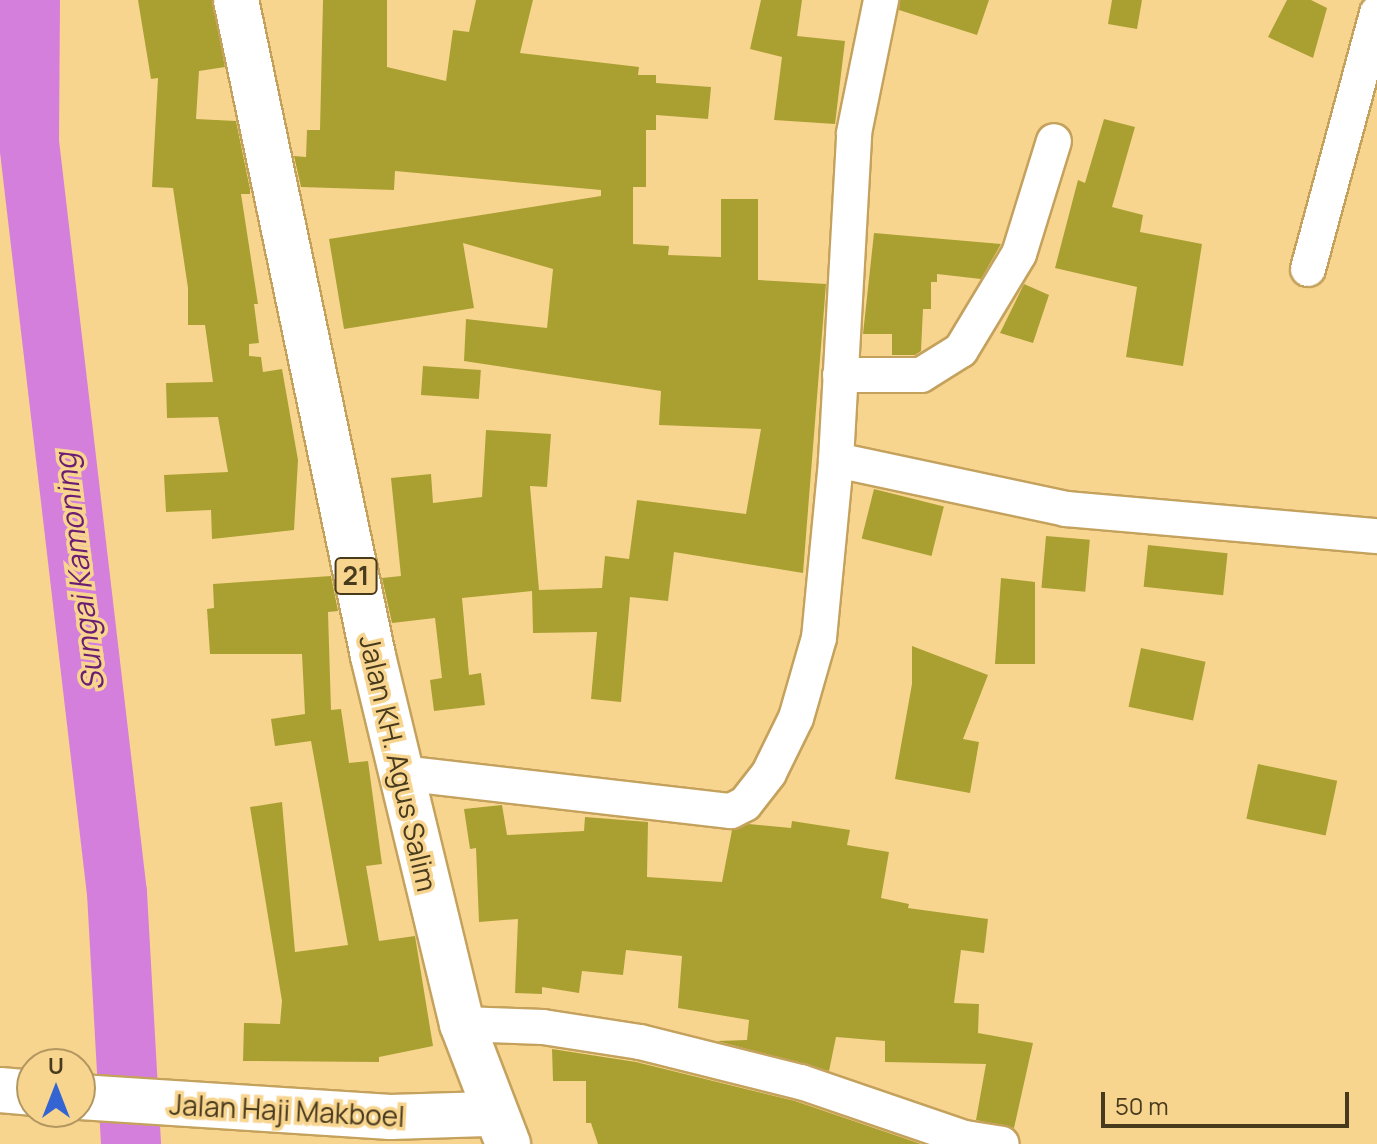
<!DOCTYPE html>
<html>
<head>
<meta charset="utf-8">
<style>
	body { margin:0 }
	#map { position:relative; width:1377px; height:1144px; overflow:hidden; background:#f8d58f; font-family:Manrope,sans-serif }
	div>[style] { position:absolute }
	[style*='--x'] { left:calc(var(--x)*1px); top:calc(var(--y)*1px); width:calc(var(--w)*1px); rotate:calc(var(--a)*1deg) }
	.river>* { height:60px; margin:-30px; padding:0 30px; transform-origin:30px; border-radius:30px; background:#d57fdd }
	.building>* { inset:0; background:#aaa031; transform-origin:0 0 }
	.roads { filter:drop-shadow(2px 0 #c4a25d) drop-shadow(-2px 0 #c4a25d) drop-shadow(0 2px #c4a25d) drop-shadow(0 -2px #c4a25d) }
	.street>* { height:34px; margin:-17px; padding:0 17px; transform-origin:17px; border-radius:17px; background:#fff }
	.primary>* { height:44px; margin:-22px; padding:0 22px; transform-origin:22px; border-radius:22px; background:#fff }
	.highway>* { height:44px; margin:-22px; padding:0 22px; transform-origin:22px; border-radius:22px; background:#fff }
	span { translate:-50% -50%; white-space:nowrap; text-align:center; line-height:1.15; -webkit-text-stroke:7px #f8d58f; paint-order:stroke }
	.shield-label span { padding:2px 6px; background:#f8d58f; border:2px solid; border-radius:6px; -webkit-text-stroke-width:0 }
	.shield-label { font-size:26px; color:#483a1d; font-weight:700 }
	.street-label { font-size:28px; color:#483a1d }
	.water-label { font-size:30px; color:#6b1d72; font-style:italic }
	.north { position:absolute; left:16px; top:1048px; width:80px; height:80px; box-sizing:border-box; background:#f8d58f; border:2px solid #b29761; border-radius:50%; rotate:0deg; font-size:22px; font-weight:700; line-height:32px; text-align:center; color:#483a1d }
	.north::after { content:''; display:block; margin:auto; width:28px; height:36px; background:#3463d2; clip-path:polygon(50% 0,100% 100%,50% 72%,0 100%) }
	.scale { position:absolute; left:1101px; top:1092px; width:248px; height:36px; box-sizing:border-box; border:4px solid #483a1d; border-top:0; padding-left:10px; font-size:24px; line-height:28px; white-space:nowrap; color:#483a1d; -webkit-text-stroke:6px #f8d58f; paint-order:stroke }
</style>
</head>
<body>
<div id="map">
	<div class="river">
		<i style="--x:30;--y:0;--w:142;--a:90.4"></i>
		<i style="--x:29;--y:142;--w:756;--a:83.32"></i>
		<i style="--x:117;--y:893;--w:251;--a:86.8"></i>
	</div>
	<div class="building">
		<i style="clip-path:polygon(138px 0,212px 0,225px 67px,199px 71px,196px 119px,236px 121px,250px 189px,250px 194px,241px 194px,258px 304px,254px 304px,259px 343px,249px 344px,249px 356px,261px 357px,263px 372px,282px 369px,298px 460px,294px 530px,212px 539px,211px 510px,166px 512px,164px 475px,228px 472px,218px 417px,167px 418px,166px 383px,213px 382px,205px 325px,188px 325px,188px 288px,173px 188px,152px 187px,158px 78px,151px 79px)"></i>
		<i style="clip-path:polygon(323px 0,387px 0,387px 67px,446px 81px,453px 30px,469px 32px,476px 0,533px 0,520px 53px,639px 67px,638px 75px,656px 75px,656px 83px,711px 87px,708px 119px,656px 115px,656px 130px,646px 130px,646px 187px,633px 187px,633px 244px,669px 246px,668px 255px,721px 257px,721px 199px,758px 199px,758px 280px,826px 284px,803px 573px,674px 552px,668px 601px,630px 597px,621px 702px,591px 699px,597px 632px,533px 633px,532px 591px,462px 598px,469px 675px,481px 673px,485px 705px,434px 711px,430px 680px,442px 678px,435px 618px,392px 623px,382px 578px,401px 576px,391px 478px,431px 474px,433px 503px,482px 497px,486px 430px,551px 434px,547px 487px,530px 486px,539px 590px,602px 588px,605px 556px,629px 559px,637px 500px,746px 514px,761px 429px,659px 425px,661px 391px,464px 361px,466px 319px,547px 328px,553px 269px,463px 243px,474px 308px,344px 329px,329px 239px,601px 196px,601px 190px,395px 171px,394px 190px,301px 187px,294px 156px,306px 157px,307px 130px,320px 130px)"></i>
		<i style="clip-path:polygon(761px 0,802px 0,797px 36px,845px 41px,835px 124px,774px 120px,782px 57px,750px 49px)"></i>
		<i style="clip-path:polygon(900px 0,989px 0,977px 35px,899px 10px)"></i>
		<i style="clip-path:polygon(1112px 0,1142px 0,1137px 29px,1108px 24px)"></i>
		<i style="clip-path:polygon(1287px 0,1311px 0,1327px 8px,1313px 58px,1268px 37px)"></i>
		<i style="clip-path:polygon(1104px 119px,1135px 127px,1112px 207px,1143px 215px,1140px 232px,1202px 244px,1183px 366px,1126px 357px,1137px 287px,1055px 268px,1078px 180px,1085px 183px)"></i>
		<i style="clip-path:polygon(874px 233px,1001px 244px,981px 279px,937px 274px,937px 282px,931px 282px,931px 309px,923px 309px,921px 351px,915px 355px,892px 355px,892px 334px,863px 334px)"></i>
		<i style="clip-path:polygon(1024px 284px,1049px 295px,1033px 343px,1000px 333px)"></i>
		<i style="left:423px;top:366px;width:58px;height:29px;rotate:4deg"></i>
		<i style="left:874px;top:489px;width:72px;height:51px;rotate:14deg"></i>
		<i style="left:1046px;top:536px;width:44px;height:52px;rotate:5deg"></i>
		<i style="left:1148px;top:545px;width:80px;height:42px;rotate:6deg"></i>
		<i style="clip-path:polygon(331px 576px,338px 611px,328px 612px,331px 710px,341px 709px,349px 763px,368px 761px,382px 864px,366px 866px,379px 941px,415px 936px,433px 1046px,379px 1057px,379px 1062px,243px 1061px,244px 1023px,280px 1024px,282px 1001px,250px 807px,282px 802px,295px 952px,348px 945px,311px 741px,275px 746px,271px 719px,305px 714px,302px 654px,210px 654px,207px 609px,214px 608px,213px 584px)"></i>
		<i style="clip-path:polygon(1001px 578px,1035px 582px,1035px 664px,995px 664px)"></i>
		<i style="clip-path:polygon(912px 646px,988px 675px,963px 739px,979px 742px,970px 793px,895px 779px,912px 684px)"></i>
		<i style="left:1141px;top:648px;width:66px;height:60px;rotate:12deg"></i>
		<i style="left:1258px;top:764px;width:81px;height:56px;rotate:12deg"></i>
		<i style="clip-path:polygon(502px 805px,507px 835px,584px 831px,585px 817px,648px 822px,647px 877px,722px 882px,732px 830px,749px 824px,791px 828px,792px 821px,850px 830px,847px 845px,889px 852px,881px 898px,909px 904px,908px 908px,988px 919px,984px 953px,961px 950px,954px 1003px,979px 1004px,978px 1033px,1033px 1043px,1014px 1128px,976px 1120px,986px 1064px,885px 1062px,885px 1041px,836px 1037px,829px 1071px,717px 1041px,747px 1040px,749px 1020px,678px 1008px,682px 956px,626px 950px,623px 975px,582px 971px,579px 993px,542px 987px,542px 994px,515px 993px,518px 919px,479px 922px,476px 848px,470px 849px,464px 809px)"></i>
		<i style="clip-path:polygon(552px 1049px,636px 1062px,795px 1101px,921px 1144px,598px 1144px,591px 1123px,586px 1123px,586px 1081px,553px 1081px)"></i>
	</div>
	<div class="roads">
		<div class="street">
			<i style="--x:1308;--y:269;--w:265;--a:-74.9"></i>
			<i style="--x:840;--y:375;--w:81;--a:0"></i>
			<i style="--x:921;--y:375;--w:47;--a:-32"></i>
			<i style="--x:961;--y:350;--w:112;--a:-58.9"></i>
			<i style="--x:1019;--y:254;--w:118;--a:-72.8"></i>
			<i style="--x:836;--y:460;--w:235;--a:12"></i>
			<i style="--x:1066;--y:509;--w:312;--a:5"></i>
			<i style="--x:401;--y:773;--w:332;--a:6.6"></i>
			<i style="--x:731;--y:811;--w:16;--a:-27"></i>
			<i style="--x:745;--y:804;--w:39;--a:-52"></i>
			<i style="--x:769;--y:773;--w:61;--a:-63.9"></i>
			<i style="--x:796;--y:718;--w:83;--a:-74"></i>
			<i style="--x:819;--y:638;--w:179;--a:-84.5"></i>
			<i style="--x:836;--y:460;--w:327;--a:-86.8"></i>
			<i style="--x:854;--y:133;--w:136;--a:-78.5"></i>
			<i style="--x:462;--y:1024;--w:81;--a:2.1"></i>
			<i style="--x:543;--y:1027;--w:98;--a:8.8"></i>
			<i style="--x:640;--y:1042;--w:166;--a:14"></i>
			<i style="--x:801;--y:1082;--w:173;--a:18.9"></i>
			<i style="--x:965;--y:1138;--w:37;--a:9"></i>
		</div>
		<div class="primary">
			<i style="--x:0;--y:1090;--w:32;--a:5"></i>
			<i style="--x:80;--y:1097;--w:311;--a:3.7"></i>
			<i style="--x:390;--y:1117;--w:104;--a:-1.7"></i>
		</div>
		<div class="highway">
			<i style="--x:236;--y:0;--w:670;--a:78.2"></i>
			<i style="--x:373;--y:656;--w:379;--a:76.4"></i>
			<i style="--x:462;--y:1024;--w:129;--a:69"></i>
		</div>
	</div>
	<div class="shield-label">
		<span style="left:356px;top:576px">21</span>
	</div>
	<div class="street-label">
		<span style="left:399px;top:763px;rotate:77deg">Jalan KH. Agus Salim</span>
		<span style="left:287px;top:1110px;rotate:3deg">Jalan Haji Makboel</span>
	</div>
	<div class="water-label">
		<span style="left:79px;top:572px;rotate:-97deg">Sungai Kamoning</span>
	</div>
	<div class="north">U</div>
	<div class="scale">50 m</div>
</div>
</body>
</html>
